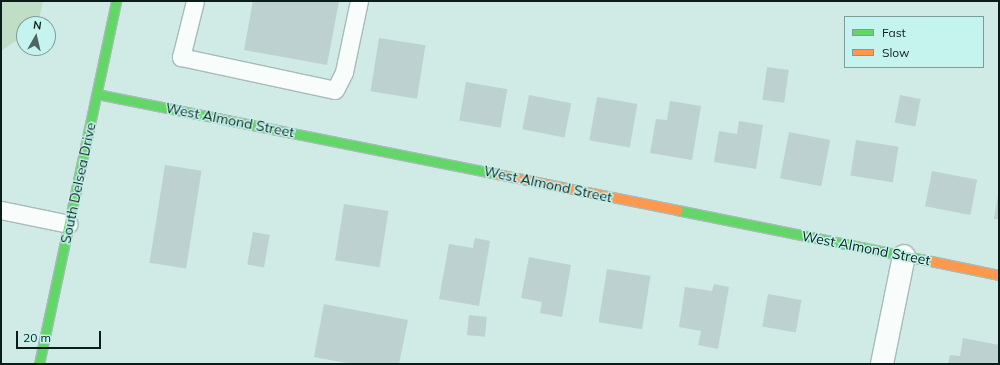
<!DOCTYPE html>
<html>
<head>
<meta charset="utf-8">
<style>
	body { margin:0 }
	#map { position:relative; width:1000px; height:365px; overflow:hidden; background:#d0eae6; font-family:Mulish,sans-serif }
	div>[style] { position:absolute }
	[style*='--x'] { left:calc(var(--x)*1px); top:calc(var(--y)*1px); width:calc(var(--w)*1px); rotate:calc(var(--a)*1deg) }
	.green>* { inset:0; background:#c0ddc6 }
	.building>* { inset:0; background:#bdd1d1; transform-origin:0 0 }
	.roads { filter:drop-shadow(1px 0 #a7bbb8) drop-shadow(-1px 0 #a7bbb8) drop-shadow(0 1px #a7bbb8) drop-shadow(0 -1px #a7bbb8) }
	.lane>* { height:17px; margin:-8.5px; padding:0 8.5px; transform-origin:8.5px; border-radius:8.5px; background:#f8fcfb }
	.street>* { height:22px; margin:-11px; padding:0 11px; transform-origin:11px; border-radius:11px; background:#f8fcfb }
	.fast>* { height:9px; margin:-4.5px; padding:0 4.5px; transform-origin:4.5px; border-radius:4.5px; background:#63d668 }
	.slow>* { height:9px; margin:-4.5px; padding:0 4.5px; transform-origin:4.5px; border-radius:4.5px; background:#ff974d }
	span { translate:-50% -50%; white-space:nowrap; text-align:center; line-height:1.15; -webkit-text-stroke:3px #c5f4ee; paint-order:stroke }
	.street-label { font-size:14px; color:#0b1d1b }
	.frame { position:absolute; inset:0; border:2px solid #0b1d1b; pointer-events:none }
	.legend { position:absolute; left:844px; top:16px; width:140px; height:52px; box-sizing:border-box; background:#c5f4ee; border:1px solid #7b9e9a; margin:0; padding:5px 7px; list-style:none; font-size:12px; color:#0b1d1b }
	.legend li { display:flex; align-items:center; gap:8px; height:20px }
	.legend b { width:20px; border:1px solid #7b9e9a }
	.north { position:absolute; left:16px; top:16px; width:40px; height:40px; box-sizing:border-box; background:#c5f4ee; border:1px solid #7b9e9a; border-radius:50%; rotate:8deg; font-size:11px; font-weight:700; line-height:16px; text-align:center; color:#0b1d1b }
	.north::after { content:''; display:block; margin:auto; width:14px; height:18px; background:#506562; clip-path:polygon(50% 0,100% 100%,50% 72%,0 100%) }
	.scale { position:absolute; left:16px; top:331px; width:85px; height:18px; box-sizing:border-box; border:2px solid #0b1d1b; border-top:0; padding-left:5px; font-size:12px; line-height:14px; white-space:nowrap; color:#0b1d1b; -webkit-text-stroke:3px #c5f4ee; paint-order:stroke }
</style>
</head>
<body>
<div id="map">
	<div class="green">
		<i style="clip-path:polygon(1px 1px,43px 1px,38px 24px,24px 24px,24px 35px,1px 51px)"></i>
	</div>
	<div class="building">
		<i style="clip-path:polygon(253px 1px,339px 1px,327px 65px,244px 50px)"></i>
		<i style="left:379px;top:38px;width:47px;height:54px;rotate:9deg"></i>
		<i style="left:767px;top:67px;width:22px;height:33px;rotate:8deg"></i>
		<i style="left:466px;top:82px;width:42px;height:39px;rotate:10deg"></i>
		<i style="left:529px;top:95px;width:43px;height:35px;rotate:11deg"></i>
		<i style="left:900px;top:95px;width:21px;height:28px;rotate:11deg"></i>
		<i style="left:597px;top:97px;width:41px;height:44px;rotate:10deg"></i>
		<i style="clip-path:polygon(670px 101px,701px 106px,692px 160px,650px 153px,656px 119px,667px 120px)"></i>
		<i style="clip-path:polygon(739px 121px,763px 125px,756px 169px,714px 162px,719px 131px,737px 134px)"></i>
		<i style="left:789px;top:132px;width:42px;height:47px;rotate:11deg"></i>
		<i style="left:856px;top:140px;width:43px;height:36px;rotate:9deg"></i>
		<i style="left:165px;top:165px;width:37px;height:99px;rotate:9deg"></i>
		<i style="left:932px;top:171px;width:46px;height:36px;rotate:11deg"></i>
		<i style="clip-path:polygon(998px 195px,999px 195px,999px 219px,994px 219px)"></i>
		<i style="left:344px;top:204px;width:45px;height:57px;rotate:9deg"></i>
		<i style="left:253px;top:232px;width:17px;height:33px;rotate:10deg"></i>
		<i style="clip-path:polygon(475px 238px,490px 241px,479px 306px,439px 299px,449px 244px,473px 248px)"></i>
		<i style="clip-path:polygon(529px 257px,571px 265px,562px 317px,540px 313px,542px 302px,521px 298px)"></i>
		<i style="left:607px;top:269px;width:44px;height:54px;rotate:9deg"></i>
		<i style="clip-path:polygon(714px 284px,729px 287px,718px 349px,698px 345px,701px 331px,679px 327px,685px 287px,712px 291px)"></i>
		<i style="left:768px;top:294px;width:34px;height:33px;rotate:10deg"></i>
		<i style="clip-path:polygon(324px 304px,408px 320px,399px 364px,352px 364px,314px 357px)"></i>
		<i style="left:469px;top:315px;width:18px;height:20px;rotate:6deg"></i>
		<i style="clip-path:polygon(963px 338px,999px 345px,999px 364px,948px 364px,950px 355px,960px 356px)"></i>
	</div>
	<div class="roads">
		<div class="lane">
			<i style="--x:195;--y:1;--w:58;--a:104"></i>
			<i style="--x:181;--y:57;--w:157;--a:12.1"></i>
			<i style="--x:335;--y:90;--w:20;--a:-63"></i>
			<i style="--x:344;--y:72;--w:73;--a:-78.1"></i>
			<i style="--x:1;--y:210;--w:69;--a:11.6"></i>
		</div>
		<div class="street">
			<i style="--x:882;--y:364;--w:110;--a:-78.5"></i>
		</div>
		<div class="fast">
			<i style="--x:97;--y:94;--w:408;--a:11.3"></i>
			<i style="--x:677;--y:210;--w:254;--a:11.4"></i>
			<i style="--x:39;--y:364;--w:371;--a:-78"></i>
		</div>
		<div class="slow">
			<i style="--x:497;--y:174;--w:184;--a:11.3"></i>
			<i style="--x:926;--y:260;--w:75;--a:11.6"></i>
		</div>
	</div>
	<div class="street-label">
		<span style="left:230px;top:120px;rotate:11deg">West Almond Street</span>
		<span style="left:78px;top:183px;rotate:-78deg">South Delsea Drive</span>
		<span style="left:548px;top:184px;rotate:12deg">West Almond Street</span>
		<span style="left:866px;top:248px;rotate:11deg">West Almond Street</span>
	</div>
	<div class="frame"></div>
	<ul class="legend">
	<li><b style="height:5px;background:#63d668"></b>Fast</li>
	<li><b style="height:5px;background:#ff974d"></b>Slow</li>
	</ul>
	<div class="north">N</div>
	<div class="scale">20 m</div>
</div>
</body>
</html>
